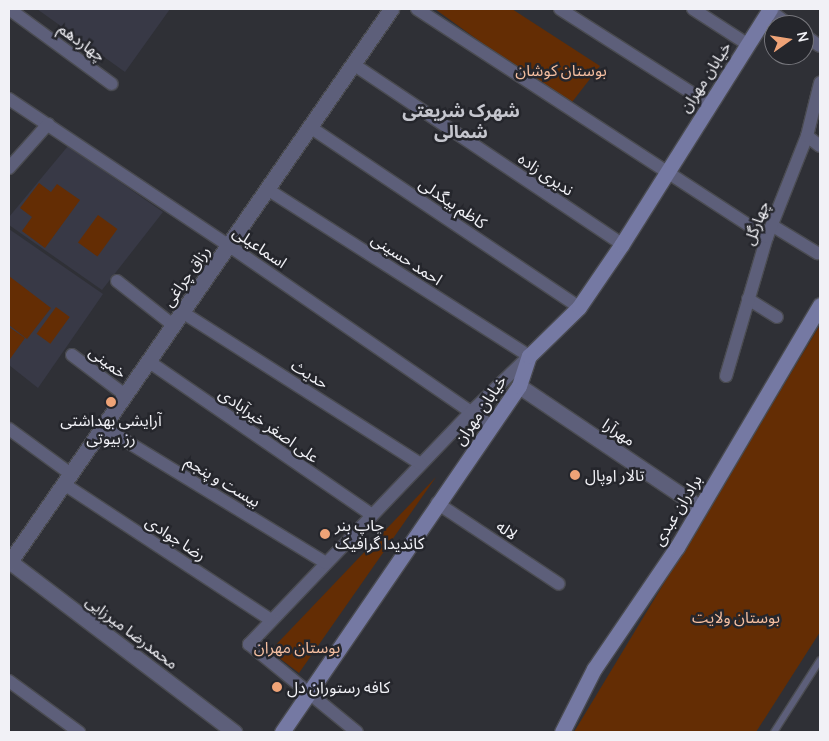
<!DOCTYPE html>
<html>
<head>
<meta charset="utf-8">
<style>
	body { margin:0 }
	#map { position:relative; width:829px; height:741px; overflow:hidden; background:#2f3036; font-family:Manrope,"Noto Sans Arabic",sans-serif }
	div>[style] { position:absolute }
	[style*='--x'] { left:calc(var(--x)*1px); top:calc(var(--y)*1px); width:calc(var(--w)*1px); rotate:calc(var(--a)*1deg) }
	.built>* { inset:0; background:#383946 }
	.green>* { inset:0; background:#642d04; transform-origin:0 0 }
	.roads { filter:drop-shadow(1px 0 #4a4b51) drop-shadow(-1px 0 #4a4b51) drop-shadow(0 1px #4a4b51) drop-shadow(0 -1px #4a4b51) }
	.service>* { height:6px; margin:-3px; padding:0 3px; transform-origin:3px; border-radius:3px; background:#5d5f7a }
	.minor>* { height:12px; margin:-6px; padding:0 6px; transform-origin:6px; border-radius:6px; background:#5d5f7a }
	.tertiary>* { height:15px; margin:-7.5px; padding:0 7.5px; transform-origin:7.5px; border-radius:7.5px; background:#5d5f7a }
	.secondary>* { height:15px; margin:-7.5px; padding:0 7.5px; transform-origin:7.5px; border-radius:7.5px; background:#7579a3 }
	.dots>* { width:14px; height:14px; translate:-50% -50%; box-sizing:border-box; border:2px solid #25262c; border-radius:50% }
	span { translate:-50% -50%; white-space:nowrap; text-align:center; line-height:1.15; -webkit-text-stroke:5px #25262c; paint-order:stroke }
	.street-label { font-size:16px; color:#f1f1f6 }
	.park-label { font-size:16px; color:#f4bea0 }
	.poi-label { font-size:16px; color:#f1f1f6 }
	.left { translate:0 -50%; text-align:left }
	.neighbourhood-label { font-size:18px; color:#c5c6ce; font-weight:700 }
	.frame { position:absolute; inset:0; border:10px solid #f1f1f6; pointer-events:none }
	.north { position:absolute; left:764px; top:15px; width:50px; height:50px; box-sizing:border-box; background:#25262c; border:1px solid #77777d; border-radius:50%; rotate:77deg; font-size:14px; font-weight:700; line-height:20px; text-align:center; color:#f1f1f6 }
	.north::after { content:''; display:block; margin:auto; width:18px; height:22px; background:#efa377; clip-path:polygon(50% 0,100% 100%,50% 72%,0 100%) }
</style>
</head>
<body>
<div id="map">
	<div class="built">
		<i style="clip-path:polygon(37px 9px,170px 9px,125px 72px)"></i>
		<i style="clip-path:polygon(68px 146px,163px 212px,102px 290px,9px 225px,9px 217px)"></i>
		<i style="clip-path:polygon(9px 229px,103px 294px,38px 388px,9px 365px)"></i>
	</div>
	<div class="green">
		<i style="clip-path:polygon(435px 9px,512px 9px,600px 66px,569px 106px)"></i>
		<i style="clip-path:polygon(39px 183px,51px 192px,57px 184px,80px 200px,45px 248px,22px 231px,32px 217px,20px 208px)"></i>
		<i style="left:98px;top:215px;width:24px;height:34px;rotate:36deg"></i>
		<i style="clip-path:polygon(9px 276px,51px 308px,27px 339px,9px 325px)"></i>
		<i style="left:56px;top:307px;width:17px;height:33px;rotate:36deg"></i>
		<i style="clip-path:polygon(820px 325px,820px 632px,756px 732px,574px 732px)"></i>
		<i style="clip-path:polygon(9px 327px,25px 338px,10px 359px,9px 358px)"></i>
		<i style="clip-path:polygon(436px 477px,299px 673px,270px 651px)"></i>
	</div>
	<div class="roads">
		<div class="service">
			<i style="--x:774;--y:732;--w:85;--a:-57.4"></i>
		</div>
		<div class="minor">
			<i style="--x:9;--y:9;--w:127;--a:36.1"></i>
			<i style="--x:417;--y:9;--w:418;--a:33.1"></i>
			<i style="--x:560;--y:9;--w:177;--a:32.5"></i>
			<i style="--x:693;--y:9;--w:64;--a:32.9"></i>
			<i style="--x:769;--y:10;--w:26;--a:36"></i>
			<i style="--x:804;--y:35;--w:19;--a:35"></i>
			<i style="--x:353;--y:64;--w:324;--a:33.8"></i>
			<i style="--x:9;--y:99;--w:263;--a:33.7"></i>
			<i style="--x:228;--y:245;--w:318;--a:34.5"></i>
			<i style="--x:310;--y:127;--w:324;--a:33.8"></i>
			<i style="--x:807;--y:136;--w:16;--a:38"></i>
			<i style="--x:9;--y:168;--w:59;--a:-48.4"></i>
			<i style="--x:267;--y:189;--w:311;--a:32.5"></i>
			<i style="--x:529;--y:356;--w:79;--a:136"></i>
			<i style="--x:472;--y:411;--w:323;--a:133.7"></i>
			<i style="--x:249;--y:644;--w:139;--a:39.2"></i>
			<i style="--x:773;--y:226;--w:52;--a:31.5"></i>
			<i style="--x:117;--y:281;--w:71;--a:38.2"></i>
			<i style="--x:748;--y:299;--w:34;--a:32"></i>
			<i style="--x:182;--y:312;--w:283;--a:32.5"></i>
			<i style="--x:72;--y:355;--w:66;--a:37"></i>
			<i style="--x:148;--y:361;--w:272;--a:34.5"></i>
			<i style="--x:726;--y:376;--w:145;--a:-73.6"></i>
			<i style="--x:767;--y:237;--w:109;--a:-68.4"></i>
			<i style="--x:807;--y:136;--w:55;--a:-76.2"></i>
			<i style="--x:103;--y:427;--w:261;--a:31.4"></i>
			<i style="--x:9;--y:429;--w:77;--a:36"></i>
			<i style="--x:64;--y:484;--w:248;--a:33.3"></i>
			<i style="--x:437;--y:503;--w:146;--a:33.6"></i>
			<i style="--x:9;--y:681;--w:87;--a:36.1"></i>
		</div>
		<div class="tertiary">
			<i style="--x:519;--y:386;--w:217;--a:33.9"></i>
			<i style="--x:9;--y:561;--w:283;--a:37.2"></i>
			<i style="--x:9;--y:563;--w:673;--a:-55.41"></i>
		</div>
		<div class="secondary">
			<i style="--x:282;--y:732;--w:419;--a:-55.6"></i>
			<i style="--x:519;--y:386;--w:32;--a:-72"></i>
			<i style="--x:529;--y:356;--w:70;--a:-44.4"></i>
			<i style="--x:579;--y:307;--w:76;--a:-55.7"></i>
			<i style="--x:622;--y:244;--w:278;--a:-57.8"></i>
			<i style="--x:562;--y:732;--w:71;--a:-63.1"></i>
			<i style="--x:594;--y:669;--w:148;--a:-55.8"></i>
			<i style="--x:677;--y:547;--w:281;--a:-59.4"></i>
		</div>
	</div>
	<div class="dots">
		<i style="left:111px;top:402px;background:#efa377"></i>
		<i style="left:575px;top:475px;background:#efa377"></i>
		<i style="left:325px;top:534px;background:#efa377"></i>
		<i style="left:277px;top:687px;background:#efa377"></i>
	</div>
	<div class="street-label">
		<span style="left:82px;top:42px;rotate:36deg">چهاردهم</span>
		<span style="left:705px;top:77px;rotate:-57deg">خیابان مهران</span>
		<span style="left:546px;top:174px;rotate:34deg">ندیری زاده</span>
		<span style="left:453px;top:203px;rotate:34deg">کاظم بیگدلی</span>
		<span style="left:756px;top:223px;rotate:-69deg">چهارگل</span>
		<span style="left:260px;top:247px;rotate:34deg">اسماعیلی</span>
		<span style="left:407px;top:259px;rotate:33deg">احمد حسینی</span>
		<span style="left:186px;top:276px;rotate:-55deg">رزاق چراغی</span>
		<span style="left:108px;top:362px;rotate:37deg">خمینی</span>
		<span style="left:310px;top:374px;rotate:32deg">حدیث</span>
		<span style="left:480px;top:410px;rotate:-56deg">خیابان مهران</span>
		<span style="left:269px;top:425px;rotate:35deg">علی اصغر خیرآبادی</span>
		<span style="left:619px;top:432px;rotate:34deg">مهرآرا</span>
		<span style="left:223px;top:481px;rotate:31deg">بیست و پنجم</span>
		<span style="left:677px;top:510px;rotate:-59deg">برادران عبدی</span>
		<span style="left:507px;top:530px;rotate:34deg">لاله</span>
		<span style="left:176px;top:538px;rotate:33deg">رضا جوادی</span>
		<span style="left:132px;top:632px;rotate:37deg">محمدرضا میرزایی</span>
	</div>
	<div class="park-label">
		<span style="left:561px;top:70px">بوستان کوشان</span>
		<span style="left:736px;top:617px">بوستان ولایت</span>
		<span style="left:297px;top:647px">بوستان مهران</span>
	</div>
	<div class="poi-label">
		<span style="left:111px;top:429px">آرایشی بهداشتی<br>رز بیوتی</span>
		<span class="left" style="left:585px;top:475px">تالار اوپال</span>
		<span class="left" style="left:335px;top:534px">چاپ بنر<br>کاندیدا گرافیک</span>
		<span class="left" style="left:287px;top:687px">کافه رستوران دل</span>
	</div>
	<div class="neighbourhood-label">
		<span style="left:461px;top:121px">شهرک شریعتی<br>شمالی</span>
	</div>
	<div class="frame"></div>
	<div class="north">N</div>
</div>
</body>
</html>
